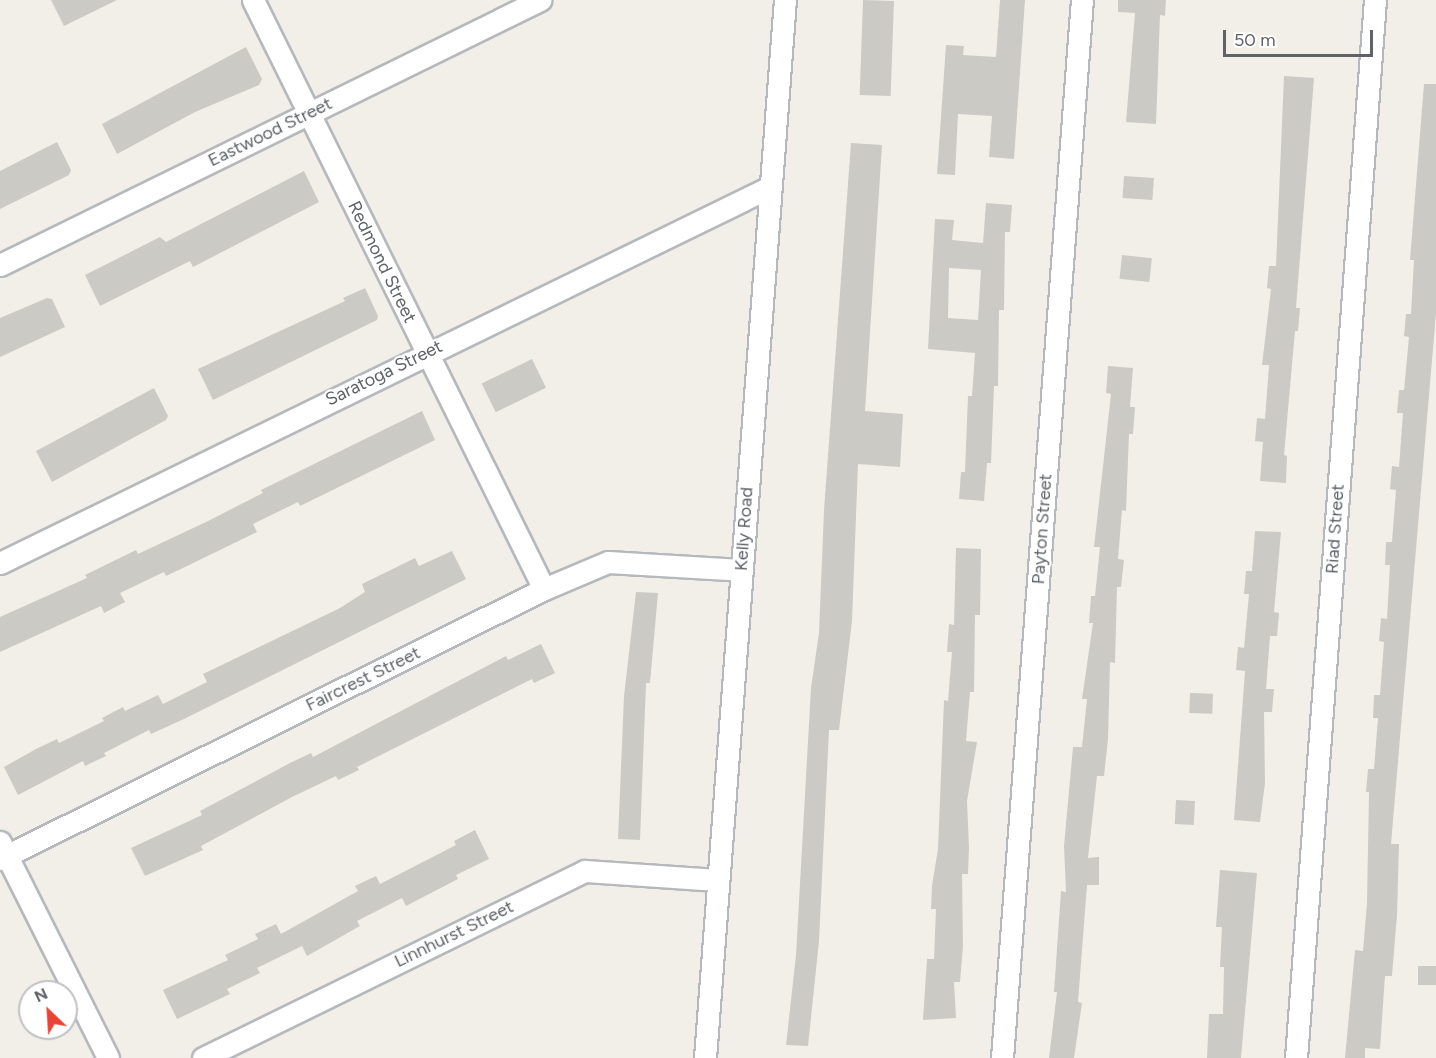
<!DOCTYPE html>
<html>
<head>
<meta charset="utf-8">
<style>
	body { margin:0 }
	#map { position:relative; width:1436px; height:1058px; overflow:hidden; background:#f1efe8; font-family:Figtree,sans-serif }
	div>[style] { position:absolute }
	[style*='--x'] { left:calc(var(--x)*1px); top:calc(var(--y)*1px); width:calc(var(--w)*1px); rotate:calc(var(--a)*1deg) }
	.building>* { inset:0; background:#cccac5; transform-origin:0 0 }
	.roads { filter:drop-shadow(2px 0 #b5b8bc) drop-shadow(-2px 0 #b5b8bc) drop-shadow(0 2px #b5b8bc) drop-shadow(0 -2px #b5b8bc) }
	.minor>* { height:21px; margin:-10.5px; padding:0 10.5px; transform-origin:10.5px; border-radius:10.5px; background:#fff }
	span { translate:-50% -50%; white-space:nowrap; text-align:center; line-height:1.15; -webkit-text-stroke:4.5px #fff; paint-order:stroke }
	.street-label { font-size:18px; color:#5f6368 }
	.north { position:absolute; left:18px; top:980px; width:60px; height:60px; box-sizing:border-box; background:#fff; border:2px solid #bfc1c3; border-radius:50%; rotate:335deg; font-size:16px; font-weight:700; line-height:24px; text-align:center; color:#5f6368 }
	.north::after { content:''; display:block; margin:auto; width:21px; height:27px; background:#ea4335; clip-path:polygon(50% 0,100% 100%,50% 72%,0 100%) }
	.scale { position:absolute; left:1223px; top:30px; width:150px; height:27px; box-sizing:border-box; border:3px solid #5f6368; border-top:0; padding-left:8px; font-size:18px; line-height:21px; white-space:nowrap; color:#5f6368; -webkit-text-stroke:4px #fff; paint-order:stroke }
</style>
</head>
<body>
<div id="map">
	<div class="building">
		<i style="clip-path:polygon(51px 0,117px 0,64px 26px)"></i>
		<i style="left:863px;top:0;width:31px;height:95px;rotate:2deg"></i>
		<i style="clip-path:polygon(1000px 0,1025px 0,1014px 159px,989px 157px,992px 116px,958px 114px,955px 175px,937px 174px,946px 45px,964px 46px,963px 55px,996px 57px)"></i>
		<i style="clip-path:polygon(1118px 0,1166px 0,1165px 16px,1160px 15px,1156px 124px,1126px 122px,1135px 13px,1118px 12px)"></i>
		<i style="clip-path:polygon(246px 47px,262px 79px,259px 85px,195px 112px,117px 154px,102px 124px)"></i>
		<i style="clip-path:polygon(1284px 76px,1314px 78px,1296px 308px,1300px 308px,1298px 331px,1295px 331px,1284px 455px,1287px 456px,1286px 483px,1260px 481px,1263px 442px,1255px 441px,1257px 418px,1265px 419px,1269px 365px,1262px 365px,1271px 289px,1267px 288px,1269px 266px,1276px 266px)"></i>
		<i style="clip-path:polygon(1424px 84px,1436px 84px,1436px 313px,1391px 844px,1399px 844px,1397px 915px,1392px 976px,1385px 976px,1380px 1049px,1365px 1048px,1365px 1058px,1345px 1058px,1355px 950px,1363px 951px,1367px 903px,1369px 792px,1366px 792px,1368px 769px,1374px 769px,1378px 718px,1373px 718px,1374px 695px,1380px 695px,1384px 642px,1379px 641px,1381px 618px,1387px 619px,1390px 565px,1385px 565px,1386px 542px,1392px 542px,1396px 490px,1390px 489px,1392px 466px,1399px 467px,1403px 413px,1397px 413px,1399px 390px,1404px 390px,1409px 337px,1404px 336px,1406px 314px,1411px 314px,1414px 260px,1410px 260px)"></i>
		<i style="clip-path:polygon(57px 142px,71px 170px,69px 175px,0 209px,0 171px)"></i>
		<i style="clip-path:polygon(851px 143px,882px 145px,865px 411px,903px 414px,900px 467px,858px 464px,852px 621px,839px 730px,829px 730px,819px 941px,808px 1046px,786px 1045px,796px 955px,811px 688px,819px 633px,824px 510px)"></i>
		<i style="clip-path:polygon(304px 171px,319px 202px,193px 267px,190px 261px,100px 306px,85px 275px,160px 237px,166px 242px)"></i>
		<i style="left:1124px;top:176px;width:30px;height:22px;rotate:4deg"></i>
		<i style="clip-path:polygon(evenodd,986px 203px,1012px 205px,1010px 232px,1005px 232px,1004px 310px,999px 310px,998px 386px,994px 386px,991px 463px,987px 463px,984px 501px,959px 499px,961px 472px,965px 472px,968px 396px,972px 396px,975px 353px,928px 349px,935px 219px,954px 220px,952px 240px,983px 243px,986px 203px,949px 268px,981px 270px,978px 320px,948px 318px,949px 268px)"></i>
		<i style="left:1122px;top:255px;width:30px;height:24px;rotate:6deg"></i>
		<i style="clip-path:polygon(365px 288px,378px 316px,377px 320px,213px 400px,198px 369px,345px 301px,343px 298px)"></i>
		<i style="clip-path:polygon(47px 298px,52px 299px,65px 327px,0 357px,0 318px)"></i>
		<i style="left:532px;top:359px;width:32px;height:56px;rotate:64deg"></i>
		<i style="clip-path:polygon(1108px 366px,1133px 368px,1130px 407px,1135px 407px,1133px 434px,1129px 434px,1126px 511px,1122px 510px,1118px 559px,1124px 560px,1121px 587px,1117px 587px,1115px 663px,1110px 662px,1108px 739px,1104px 776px,1097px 776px,1088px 858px,1099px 857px,1099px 885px,1087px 885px,1078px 1002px,1082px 1003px,1074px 1058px,1049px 1058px,1057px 992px,1054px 992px,1061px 891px,1066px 892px,1064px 846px,1073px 747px,1082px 747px,1087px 699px,1082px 699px,1093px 623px,1089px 623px,1091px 596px,1095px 596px,1100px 547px,1094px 547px,1111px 394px,1106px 393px)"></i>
		<i style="clip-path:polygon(154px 388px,168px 416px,166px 420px,52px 482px,36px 451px)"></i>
		<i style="clip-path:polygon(422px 411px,435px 440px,300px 506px,298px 502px,253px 524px,257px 532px,187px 566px,166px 576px,164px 572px,120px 593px,125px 602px,104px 613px,101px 606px,0 652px,0 617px,87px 578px,85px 575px,136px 550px,138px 554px,206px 522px,263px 493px,261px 490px)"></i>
		<i style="clip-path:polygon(1255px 531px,1281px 532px,1274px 612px,1279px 613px,1277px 636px,1270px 636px,1266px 689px,1274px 689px,1272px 712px,1264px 712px,1265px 783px,1260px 822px,1234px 820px,1245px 671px,1236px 670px,1238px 647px,1244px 648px,1249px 594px,1244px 594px,1246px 571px,1252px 571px)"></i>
		<i style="clip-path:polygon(956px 548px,981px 549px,980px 615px,975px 615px,974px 692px,970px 692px,966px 741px,977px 742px,967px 801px,969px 848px,968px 874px,962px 874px,963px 946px,960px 982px,954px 982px,956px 1018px,923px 1020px,927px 959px,934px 959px,936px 909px,931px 909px,932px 886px,938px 849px,944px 700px,948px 701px,952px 652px,947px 652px,949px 624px,954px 625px)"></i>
		<i style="clip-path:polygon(452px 551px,466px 579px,184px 719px,151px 734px,149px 730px,104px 753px,106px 756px,85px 766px,83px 761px,18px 795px,4px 767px,36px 749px,57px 739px,59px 743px,104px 721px,102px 718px,123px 707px,125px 711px,158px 695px,163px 704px,207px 682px,203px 674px,340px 608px,365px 592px,362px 584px,415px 558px,419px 566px)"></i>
		<i style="clip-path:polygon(636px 592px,658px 593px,650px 683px,646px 683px,640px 840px,618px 839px,624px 696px)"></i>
		<i style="clip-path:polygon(541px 644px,555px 673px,534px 683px,532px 679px,357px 767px,359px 770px,338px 780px,336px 776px,292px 797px,201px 846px,203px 850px,145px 876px,131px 848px,202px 815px,200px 811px,290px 763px,311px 753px,313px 757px,506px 656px,508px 660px)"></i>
		<i style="left:1190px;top:693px;width:23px;height:20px;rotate:2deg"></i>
		<i style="left:1176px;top:800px;width:19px;height:24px;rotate:3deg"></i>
		<i style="clip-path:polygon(475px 830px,489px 859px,456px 875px,458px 879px,406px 906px,402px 898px,357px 921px,360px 926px,307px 956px,302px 946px,257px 968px,260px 973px,227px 989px,230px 994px,177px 1019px,163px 990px,228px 960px,225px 955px,258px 939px,255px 934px,276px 924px,281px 934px,358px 891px,355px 886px,376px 876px,380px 884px,456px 845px,454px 841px)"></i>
		<i style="clip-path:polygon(1220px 870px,1257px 873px,1241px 1058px,1207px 1058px,1209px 1014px,1223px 1014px,1224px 967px,1220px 967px,1222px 927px,1216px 927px)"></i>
		<i style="left:1436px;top:966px;width:19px;height:18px;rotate:90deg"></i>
	</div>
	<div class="roads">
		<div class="minor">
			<i style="--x:253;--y:0;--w:657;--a:63.71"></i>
			<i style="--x:0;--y:265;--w:602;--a:-26.14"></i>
			<i style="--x:0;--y:563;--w:857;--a:-26.03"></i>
			<i style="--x:0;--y:842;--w:241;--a:63.4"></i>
			<i style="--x:0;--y:859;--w:607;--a:-26.4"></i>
			<i style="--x:544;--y:589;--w:69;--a:-22.9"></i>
			<i style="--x:608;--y:562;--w:133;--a:3.4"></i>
			<i style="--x:203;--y:1058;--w:425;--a:-26.1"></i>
			<i style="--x:585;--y:871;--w:133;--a:3.9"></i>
			<i style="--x:705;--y:1058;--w:1061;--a:-85.68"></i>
			<i style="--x:1002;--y:1058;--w:1061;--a:-85.68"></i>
			<i style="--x:1296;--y:1058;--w:1061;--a:-85.73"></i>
		</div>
	</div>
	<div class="street-label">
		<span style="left:270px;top:132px;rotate:-26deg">Eastwood Street</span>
		<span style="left:382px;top:262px;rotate:64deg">Redmond Street</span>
		<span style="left:384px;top:373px;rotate:-26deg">Saratoga Street</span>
		<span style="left:744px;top:529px;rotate:-86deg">Kelly Road</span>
		<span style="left:1042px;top:529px;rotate:-86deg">Payton Street</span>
		<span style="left:1335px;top:529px;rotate:-86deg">Riad Street</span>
		<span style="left:363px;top:679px;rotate:-26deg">Faircrest Street</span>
		<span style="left:454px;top:934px;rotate:-26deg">Linnhurst Street</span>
	</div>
	<div class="north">N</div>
	<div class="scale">50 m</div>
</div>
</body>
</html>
